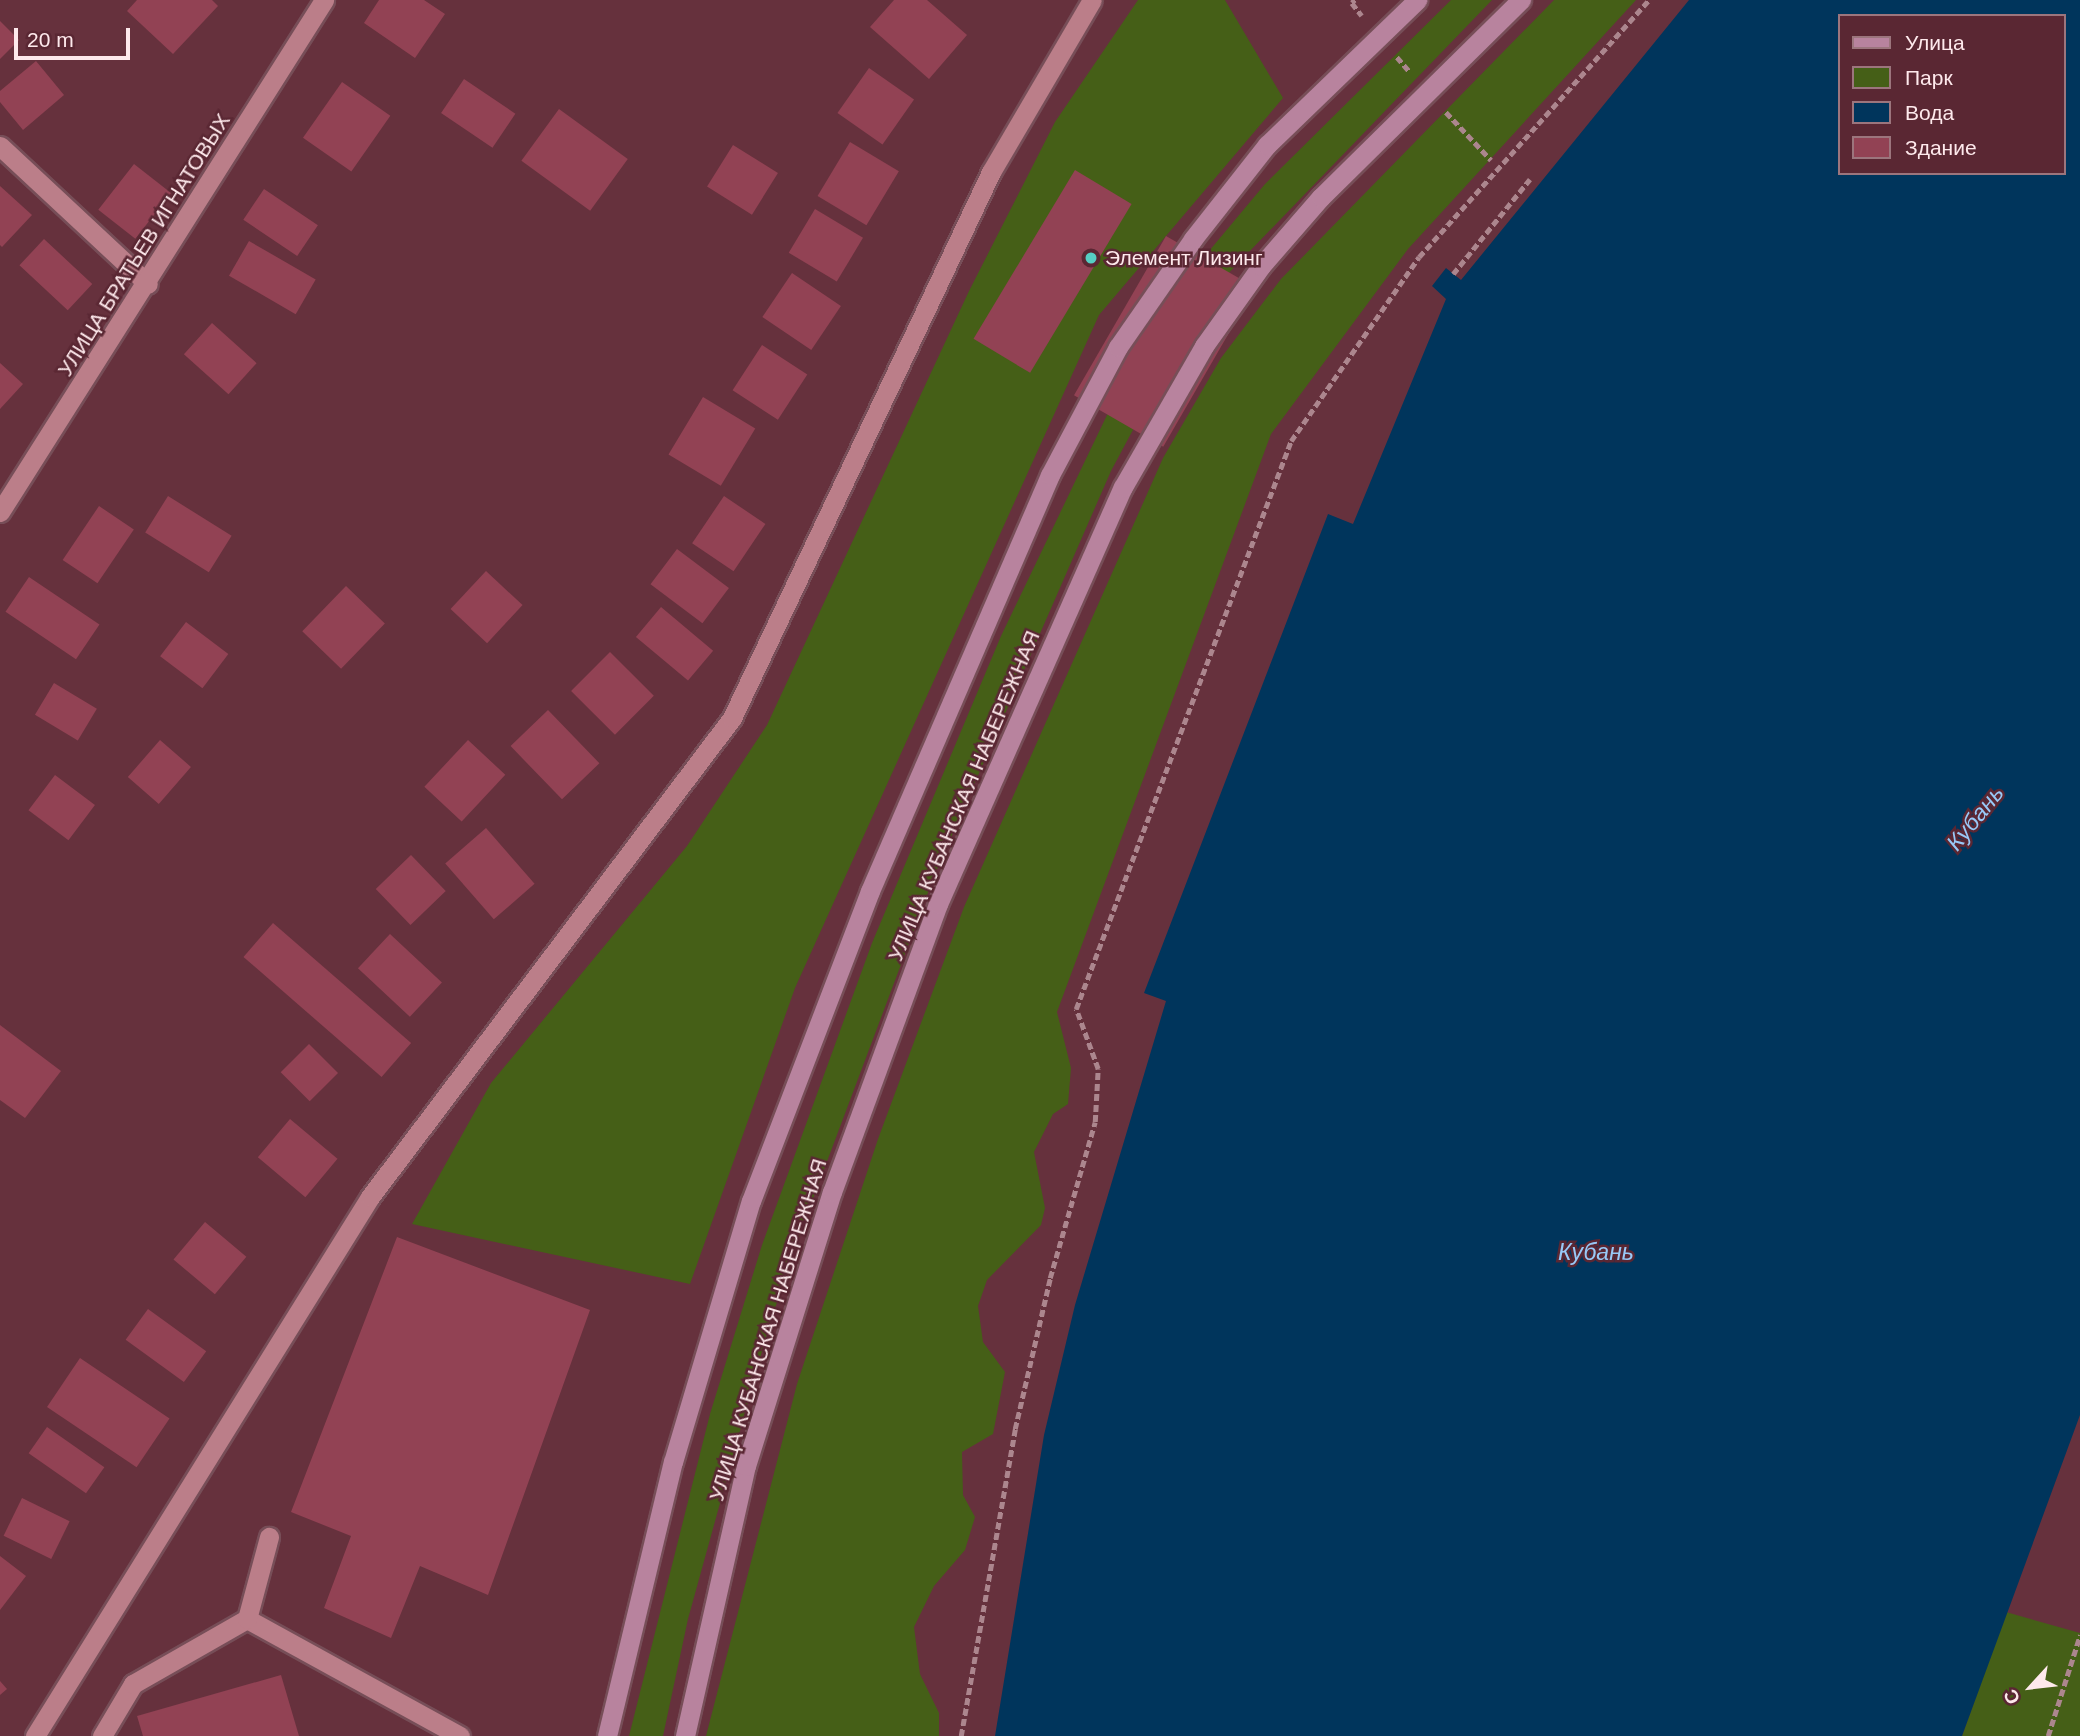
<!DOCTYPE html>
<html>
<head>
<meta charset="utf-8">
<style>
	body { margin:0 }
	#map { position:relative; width:2080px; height:1736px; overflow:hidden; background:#66313d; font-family:Helvetica,sans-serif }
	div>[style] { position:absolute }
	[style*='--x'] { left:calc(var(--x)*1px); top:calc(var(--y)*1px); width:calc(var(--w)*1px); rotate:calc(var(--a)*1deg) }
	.green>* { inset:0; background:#455f17 }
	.water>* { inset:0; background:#00355c }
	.building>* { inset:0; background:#924254; transform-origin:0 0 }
	.path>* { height:4.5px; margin-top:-2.25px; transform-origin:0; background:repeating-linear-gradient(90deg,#ac868e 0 7px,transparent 0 10.5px) }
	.roads { filter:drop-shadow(2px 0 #774e58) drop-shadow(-2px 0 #774e58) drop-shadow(0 2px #774e58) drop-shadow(0 -2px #774e58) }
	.service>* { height:19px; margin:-9.5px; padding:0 9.5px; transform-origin:9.5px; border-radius:9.5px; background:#bb7e89 }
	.minor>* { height:19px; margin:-9.5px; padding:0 9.5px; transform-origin:9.5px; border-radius:9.5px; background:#bb7e89 }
	.secondary>* { height:19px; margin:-9.5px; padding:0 9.5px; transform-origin:9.5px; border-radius:9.5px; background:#b8839e }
	.dots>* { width:19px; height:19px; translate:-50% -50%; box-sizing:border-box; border:4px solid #5a2733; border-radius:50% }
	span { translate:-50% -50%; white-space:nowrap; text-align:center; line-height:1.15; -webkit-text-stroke:5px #5a2733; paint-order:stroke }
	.street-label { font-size:21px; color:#fee9ec }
	.poi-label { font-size:21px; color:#fee9ec }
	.left { translate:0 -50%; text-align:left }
	.water-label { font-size:23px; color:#98c9f7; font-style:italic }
	.legend { position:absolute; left:1838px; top:14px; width:228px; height:161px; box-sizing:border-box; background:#5a2733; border:2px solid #9c757d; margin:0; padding:9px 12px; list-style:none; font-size:21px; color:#fee9ec }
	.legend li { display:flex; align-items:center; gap:14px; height:35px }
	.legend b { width:35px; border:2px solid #9c757d }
	.north { position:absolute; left:1996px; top:1652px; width:70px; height:70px; -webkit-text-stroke:5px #5a2733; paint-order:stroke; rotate:243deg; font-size:19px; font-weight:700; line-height:28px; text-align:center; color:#fee9ec }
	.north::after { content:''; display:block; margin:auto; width:24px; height:32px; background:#fee9ec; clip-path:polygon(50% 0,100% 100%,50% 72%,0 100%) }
	.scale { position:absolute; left:14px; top:28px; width:116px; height:32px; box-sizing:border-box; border:4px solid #fee9ec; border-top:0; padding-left:9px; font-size:21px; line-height:24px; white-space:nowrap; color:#fee9ec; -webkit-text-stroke:5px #5a2733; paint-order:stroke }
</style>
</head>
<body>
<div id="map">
	<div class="green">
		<i style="clip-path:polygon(1138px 0,1225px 0,1283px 98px,1099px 315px,795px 988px,690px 1284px,412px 1224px,491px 1083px,687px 846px,767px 725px,969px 291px,1055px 122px)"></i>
		<i style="clip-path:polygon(1451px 0,1492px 0,1220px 282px,1166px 368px,1111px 471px,935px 874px,805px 1220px,769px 1326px,688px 1619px,663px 1736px,629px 1736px,710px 1414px,762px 1245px,872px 943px,1001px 636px,1119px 390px,1174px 293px,1265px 184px)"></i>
		<i style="clip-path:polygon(1554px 0,1636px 0,1408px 249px,1271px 434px,1057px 1012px,1071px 1068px,1068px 1104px,1053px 1114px,1034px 1152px,1045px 1208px,1041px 1225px,987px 1280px,978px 1306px,983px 1342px,1005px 1372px,993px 1434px,962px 1452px,963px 1495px,975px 1517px,965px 1550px,934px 1586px,914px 1627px,920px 1674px,939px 1713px,939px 1736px,706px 1736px,797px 1384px,878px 1139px,964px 907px,1163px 458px,1221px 358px,1281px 279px)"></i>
		<i style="clip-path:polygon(2006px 1612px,2080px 1633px,2080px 1736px,1962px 1736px)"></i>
	</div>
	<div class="water">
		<i style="clip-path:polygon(evenodd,1689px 0,2080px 0,2080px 1415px,1962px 1736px,995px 1736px,1044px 1435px,1075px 1305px,1166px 1001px,1144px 993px,1328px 514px,1353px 524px,1446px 299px,1432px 286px,1446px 268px,1461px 280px,1689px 0,1840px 16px,2064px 16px,2064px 173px,1840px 173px,1840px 16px)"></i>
	</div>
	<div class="building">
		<i style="clip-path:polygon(137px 0,212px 0,218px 6px,173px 54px,127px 11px)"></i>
		<i style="clip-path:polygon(379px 0,424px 0,445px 14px,415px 58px,364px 23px)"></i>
		<i style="clip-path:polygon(894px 0,927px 0,967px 35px,929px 79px,870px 27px)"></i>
		<i style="clip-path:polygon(0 21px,19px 40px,0 59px)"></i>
		<i style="clip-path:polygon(36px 61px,64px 95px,23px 130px,0 102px,0 91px)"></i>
		<i style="left:869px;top:68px;width:55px;height:55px;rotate:35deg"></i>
		<i style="left:464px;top:79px;width:62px;height:41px;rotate:34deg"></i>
		<i style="left:342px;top:82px;width:59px;height:68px;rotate:35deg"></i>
		<i style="left:559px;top:109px;width:85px;height:64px;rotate:36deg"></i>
		<i style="left:850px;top:142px;width:57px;height:63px;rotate:31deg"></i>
		<i style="left:733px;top:145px;width:53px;height:49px;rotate:32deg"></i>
		<i style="left:134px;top:164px;width:47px;height:58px;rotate:38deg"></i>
		<i style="left:1075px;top:170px;width:66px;height:197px;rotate:31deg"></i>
		<i style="clip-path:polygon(0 186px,32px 215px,2px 247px,0 245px)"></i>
		<i style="left:264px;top:189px;width:65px;height:37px;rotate:34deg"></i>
		<i style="left:815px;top:209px;width:56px;height:51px;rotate:31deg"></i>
		<i style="left:1166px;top:236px;width:103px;height:184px;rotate:30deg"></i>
		<i style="left:44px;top:239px;width:66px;height:36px;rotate:43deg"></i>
		<i style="left:249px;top:241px;width:77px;height:40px;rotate:30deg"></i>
		<i style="left:792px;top:273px;width:59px;height:53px;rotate:34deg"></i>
		<i style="left:212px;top:323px;width:60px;height:42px;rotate:42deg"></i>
		<i style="left:762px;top:345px;width:54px;height:54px;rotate:33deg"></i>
		<i style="clip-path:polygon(0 363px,23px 384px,0 409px)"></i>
		<i style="left:703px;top:397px;width:61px;height:67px;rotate:31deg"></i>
		<i style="left:168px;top:496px;width:75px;height:43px;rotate:32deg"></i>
		<i style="left:724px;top:496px;width:50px;height:57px;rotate:34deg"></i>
		<i style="left:99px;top:506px;width:42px;height:65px;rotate:34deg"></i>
		<i style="left:677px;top:549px;width:65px;height:44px;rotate:37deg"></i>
		<i style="left:486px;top:571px;width:50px;height:52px;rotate:43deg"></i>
		<i style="left:29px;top:577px;width:85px;height:42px;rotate:34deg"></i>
		<i style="left:346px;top:586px;width:54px;height:63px;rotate:44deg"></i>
		<i style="left:661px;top:607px;width:68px;height:39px;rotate:40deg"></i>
		<i style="left:186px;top:622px;width:53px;height:43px;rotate:37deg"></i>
		<i style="left:610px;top:652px;width:62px;height:55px;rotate:45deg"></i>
		<i style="left:54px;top:683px;width:50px;height:37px;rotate:31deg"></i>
		<i style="left:548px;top:710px;width:74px;height:52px;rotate:46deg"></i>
		<i style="left:160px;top:740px;width:41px;height:49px;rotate:41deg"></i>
		<i style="left:468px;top:740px;width:51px;height:64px;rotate:43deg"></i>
		<i style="left:55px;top:775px;width:50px;height:44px;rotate:37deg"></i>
		<i style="left:486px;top:828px;width:74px;height:54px;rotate:49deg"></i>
		<i style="left:411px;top:855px;width:50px;height:49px;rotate:46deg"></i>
		<i style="left:273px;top:923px;width:183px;height:45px;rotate:41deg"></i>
		<i style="left:390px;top:934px;width:71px;height:47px;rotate:43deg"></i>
		<i style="clip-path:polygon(0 1025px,61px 1071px,25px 1118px,0 1100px)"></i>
		<i style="left:309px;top:1044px;width:41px;height:40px;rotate:45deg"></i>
		<i style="left:290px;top:1119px;width:62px;height:50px;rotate:40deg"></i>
		<i style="left:205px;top:1222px;width:54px;height:49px;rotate:40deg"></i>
		<i style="clip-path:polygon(397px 1237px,590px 1310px,488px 1595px,420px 1566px,391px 1638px,324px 1608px,351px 1536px,291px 1512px)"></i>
		<i style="left:148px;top:1309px;width:72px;height:38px;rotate:36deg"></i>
		<i style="left:80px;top:1358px;width:108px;height:59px;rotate:34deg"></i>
		<i style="left:47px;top:1427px;width:70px;height:32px;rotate:35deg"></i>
		<i style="left:22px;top:1498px;width:53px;height:42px;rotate:26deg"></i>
		<i style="clip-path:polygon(0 1556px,26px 1576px,0 1610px)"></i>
		<i style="clip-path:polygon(281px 1675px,299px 1736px,143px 1736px,137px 1716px)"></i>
		<i style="clip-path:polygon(0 1681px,7px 1689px,0 1695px)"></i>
	</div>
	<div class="path">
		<i style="--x:1355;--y:0;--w:4;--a:135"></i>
		<i style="--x:1352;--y:3;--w:16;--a:52"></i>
		<i style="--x:1397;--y:57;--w:20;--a:49"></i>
		<i style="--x:1446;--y:112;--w:66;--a:46.8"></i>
		<i style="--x:1453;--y:274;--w:122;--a:-51"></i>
		<i style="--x:961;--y:1736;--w:312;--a:-80"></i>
		<i style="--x:1015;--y:1429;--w:155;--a:-76.9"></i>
		<i style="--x:1050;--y:1278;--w:162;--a:-73.9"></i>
		<i style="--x:1095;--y:1122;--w:53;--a:-86.8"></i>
		<i style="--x:1098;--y:1069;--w:64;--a:-110.1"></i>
		<i style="--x:1076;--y:1009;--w:607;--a:-69.27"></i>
		<i style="--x:1291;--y:441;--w:224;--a:-55.2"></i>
		<i style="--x:1419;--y:257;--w:345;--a:-48.2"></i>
		<i style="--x:2048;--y:1736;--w:106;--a:-72.4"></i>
	</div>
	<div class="roads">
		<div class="service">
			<i style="--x:247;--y:1619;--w:243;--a:28.8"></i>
			<i style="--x:35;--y:1736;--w:635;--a:-58.14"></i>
			<i style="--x:370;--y:1197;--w:600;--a:-52.92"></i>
			<i style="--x:732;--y:718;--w:604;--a:-64.62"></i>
			<i style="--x:991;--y:172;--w:199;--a:-59.6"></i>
			<i style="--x:102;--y:1736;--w:61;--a:-59.2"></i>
			<i style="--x:133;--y:1684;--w:131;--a:-29.7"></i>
			<i style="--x:247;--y:1619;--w:85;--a:-75"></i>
		</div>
		<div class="minor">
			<i style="--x:0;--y:146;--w:202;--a:43"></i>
			<i style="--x:0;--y:512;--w:606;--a:-57.67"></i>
		</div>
		<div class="secondary">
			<i style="--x:607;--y:1736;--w:282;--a:-76.5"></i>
			<i style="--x:673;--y:1462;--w:272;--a:-73.4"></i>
			<i style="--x:751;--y:1201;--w:332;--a:-69"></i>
			<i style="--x:870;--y:891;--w:453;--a:-66.6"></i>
			<i style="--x:1050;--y:475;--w:145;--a:-62"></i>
			<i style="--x:1118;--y:347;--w:131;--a:-55.2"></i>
			<i style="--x:1193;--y:239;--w:120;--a:-51.8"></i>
			<i style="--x:1267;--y:145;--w:209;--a:-44"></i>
			<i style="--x:685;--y:1736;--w:277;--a:-77.3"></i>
			<i style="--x:746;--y:1466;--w:287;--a:-72.6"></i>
			<i style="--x:832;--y:1192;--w:307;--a:-69.8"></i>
			<i style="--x:938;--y:904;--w:456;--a:-66.1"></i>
			<i style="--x:1123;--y:487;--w:163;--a:-60.1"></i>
			<i style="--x:1204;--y:346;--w:98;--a:-54.5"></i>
			<i style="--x:1261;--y:266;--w:91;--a:-49"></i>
			<i style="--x:1321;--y:197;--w:281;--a:-44.6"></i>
		</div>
	</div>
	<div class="dots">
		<i style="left:1091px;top:258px;background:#56cec3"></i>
	</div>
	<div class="street-label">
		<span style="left:144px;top:245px;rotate:-58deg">УЛИЦА БРАТЬЕВ ИГНАТОВЫХ</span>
		<span style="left:964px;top:796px;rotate:-67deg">УЛИЦА КУБАНСКАЯ НАБЕРЕЖНАЯ</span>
		<span style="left:768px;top:1330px;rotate:-73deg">УЛИЦА КУБАНСКАЯ НАБЕРЕЖНАЯ</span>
	</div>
	<div class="poi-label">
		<span class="left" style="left:1105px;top:258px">Элемент Лизинг</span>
	</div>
	<div class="water-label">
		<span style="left:1975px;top:818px;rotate:-51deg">Кубань</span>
		<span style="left:1596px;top:1252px">Кубань</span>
	</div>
	<ul class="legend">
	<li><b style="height:9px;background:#b8839e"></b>Улица</li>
	<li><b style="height:19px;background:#455f17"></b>Парк</li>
	<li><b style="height:19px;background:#00355c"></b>Вода</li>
	<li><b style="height:19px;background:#924254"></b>Здание</li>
	</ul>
	<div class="north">С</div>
	<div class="scale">20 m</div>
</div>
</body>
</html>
